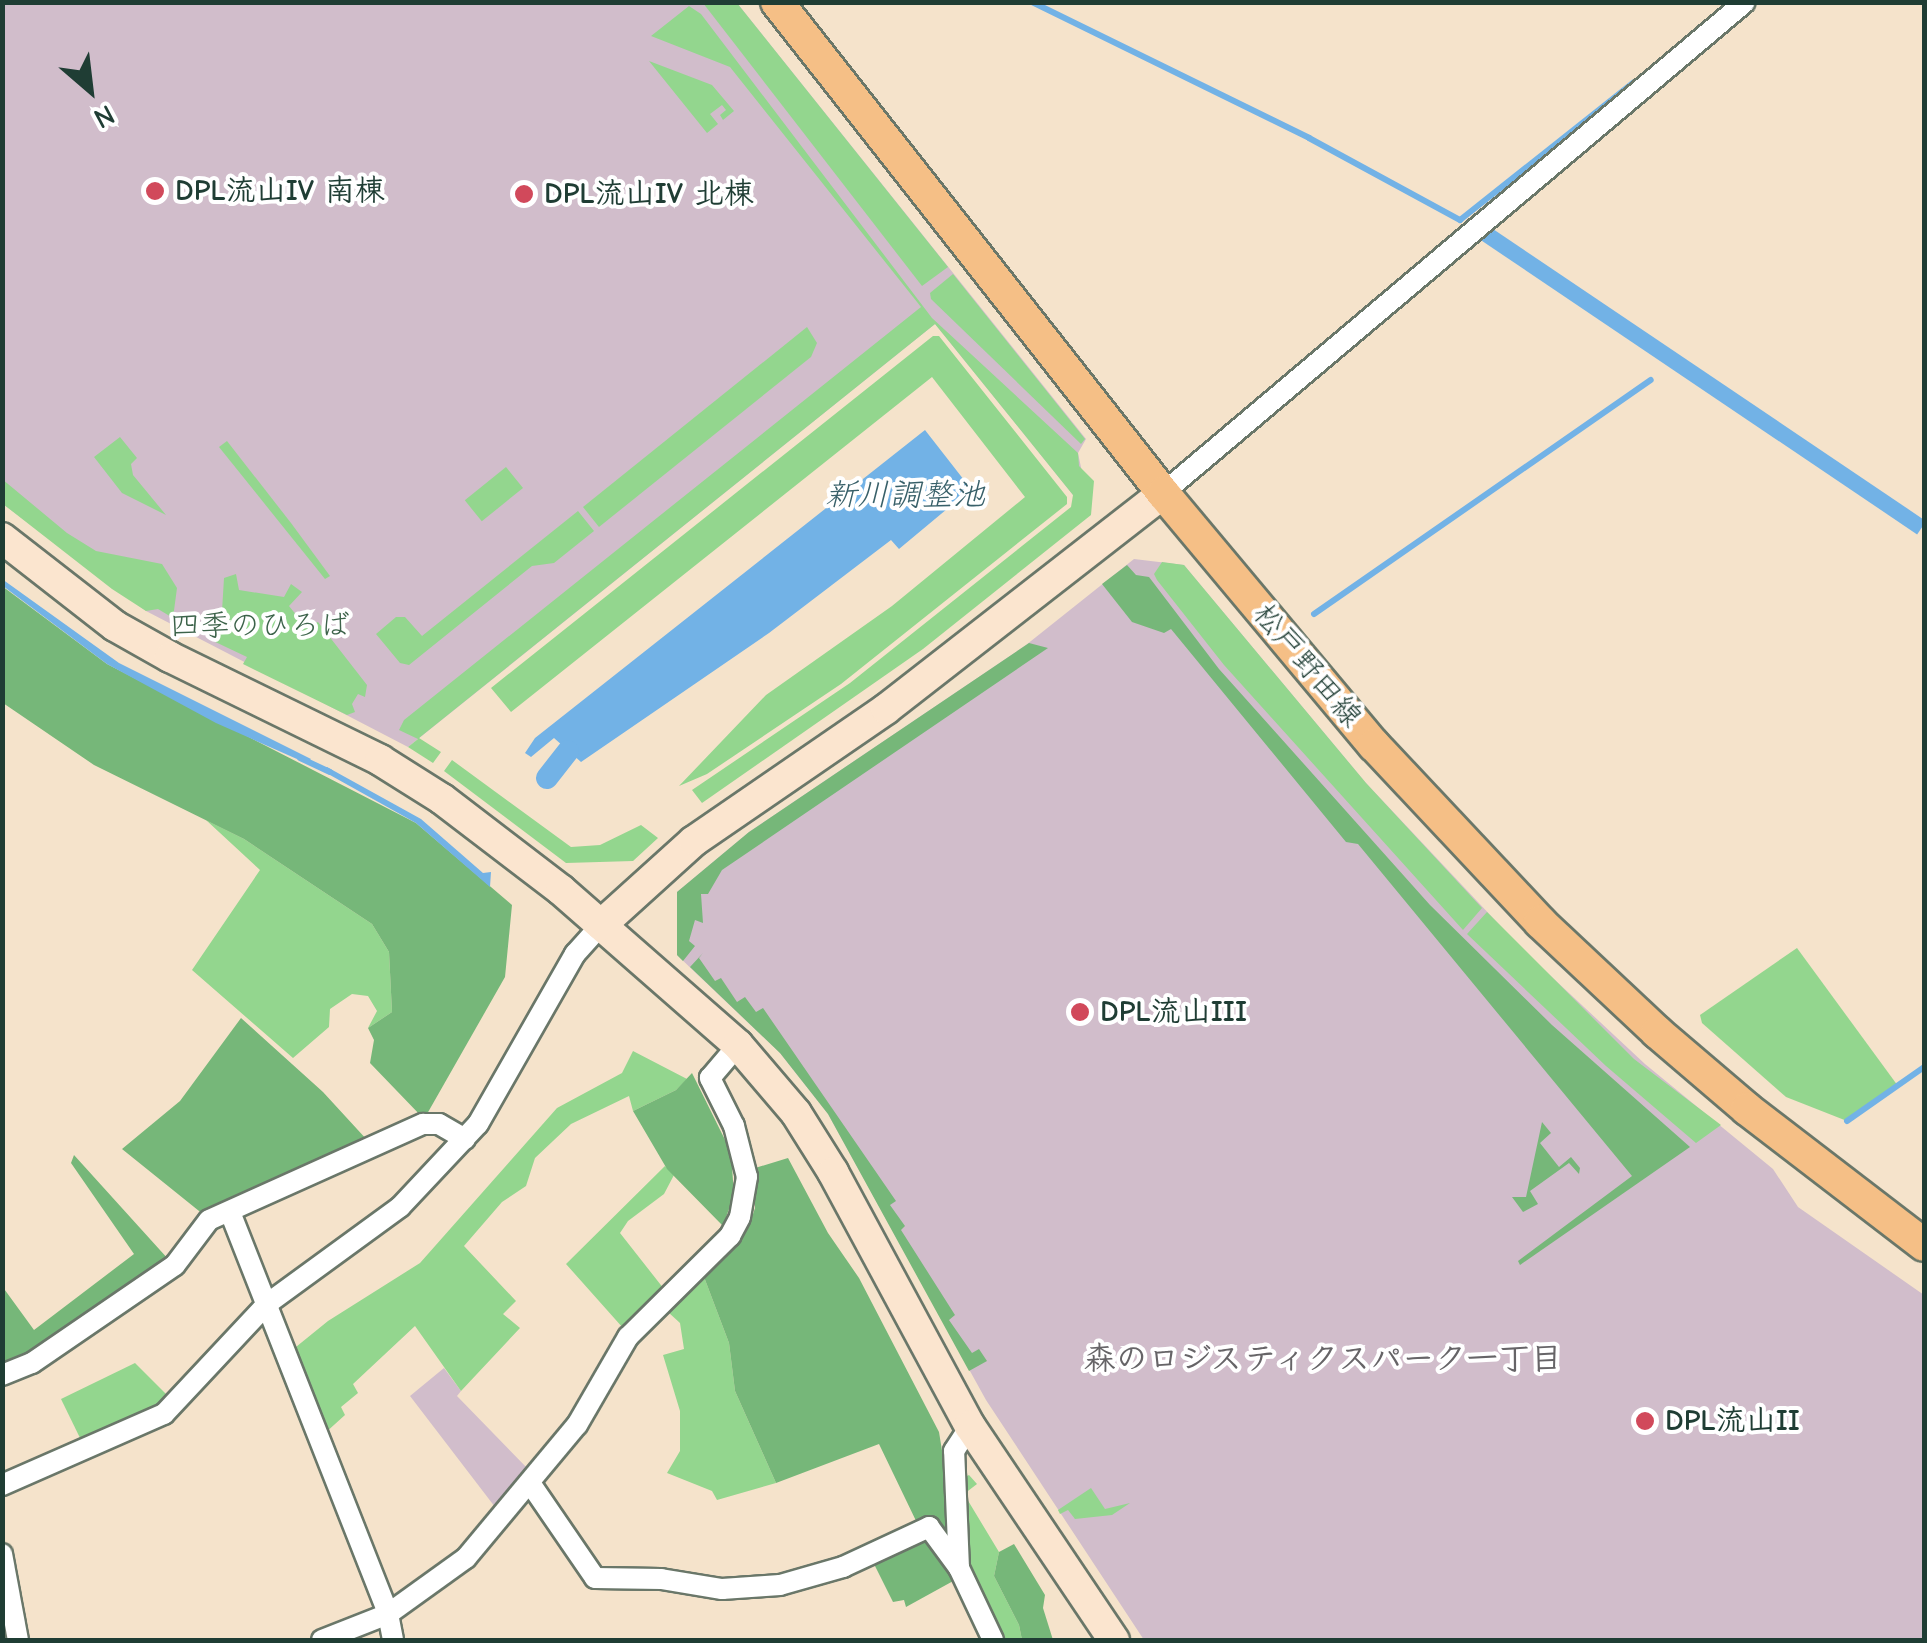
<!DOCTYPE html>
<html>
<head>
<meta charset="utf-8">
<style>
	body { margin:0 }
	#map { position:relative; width:1927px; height:1643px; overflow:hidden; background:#f5e3cb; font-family:"Comic Neue","Klee One",sans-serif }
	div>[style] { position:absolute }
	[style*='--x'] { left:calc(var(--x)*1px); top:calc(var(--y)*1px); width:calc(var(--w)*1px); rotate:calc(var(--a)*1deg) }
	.industrial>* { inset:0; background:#d1bdcb }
	.green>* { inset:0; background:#93d68e; transform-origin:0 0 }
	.forest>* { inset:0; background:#76b779 }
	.water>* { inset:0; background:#72b2e6; transform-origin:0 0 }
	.stream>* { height:6px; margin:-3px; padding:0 3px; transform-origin:3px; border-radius:3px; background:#72b2e6 }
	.canal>* { height:22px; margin:-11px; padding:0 11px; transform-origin:11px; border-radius:11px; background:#72b2e6 }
	.roads { filter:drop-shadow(2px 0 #6a7769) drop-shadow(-2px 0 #6a7769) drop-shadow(0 2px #6a7769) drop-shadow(0 -2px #6a7769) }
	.street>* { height:20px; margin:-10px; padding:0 10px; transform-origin:10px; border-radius:10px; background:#fff }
	.secondary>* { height:30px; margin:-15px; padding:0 15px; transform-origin:15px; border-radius:15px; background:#fbe5cf }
	.primary>* { height:32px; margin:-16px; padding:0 16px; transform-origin:16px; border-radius:16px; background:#f5bf86 }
	.dots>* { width:28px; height:28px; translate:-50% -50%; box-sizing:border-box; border:5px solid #fff; border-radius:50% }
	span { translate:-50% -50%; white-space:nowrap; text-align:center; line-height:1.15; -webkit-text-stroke:8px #fff; paint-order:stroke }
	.poi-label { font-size:30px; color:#1f3d34; font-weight:700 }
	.left { translate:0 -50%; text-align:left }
	.park-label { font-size:30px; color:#3c634a }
	.street-label { font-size:30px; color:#1f3d34 }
	.water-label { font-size:32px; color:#386069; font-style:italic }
	.neighbourhood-label { font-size:32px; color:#666467; font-weight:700 }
	.frame { position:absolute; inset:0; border:5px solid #1f3d34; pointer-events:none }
	.north { position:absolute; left:40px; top:40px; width:100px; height:100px; -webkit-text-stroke:8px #fff; paint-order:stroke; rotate:152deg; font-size:28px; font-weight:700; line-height:40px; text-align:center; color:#1f3d34 }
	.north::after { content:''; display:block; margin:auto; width:35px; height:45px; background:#1f3d34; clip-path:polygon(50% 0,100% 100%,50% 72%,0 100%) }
</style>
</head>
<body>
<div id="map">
	<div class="industrial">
		<i style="clip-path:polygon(2px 3px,737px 3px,1086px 439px,1078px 453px,1082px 472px,1073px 495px,935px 324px,408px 747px,146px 611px,3px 504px)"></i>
		<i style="clip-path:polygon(1134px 559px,1184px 565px,1366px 783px,1524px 951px,1645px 1064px,1773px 1169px,1798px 1207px,1924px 1295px,1924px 1640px,1144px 1640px,986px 1400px,828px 1114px,780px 1053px,677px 955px,677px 892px,749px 832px,1026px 645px)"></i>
		<i style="clip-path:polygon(444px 1368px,461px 1391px,457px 1396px,528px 1469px,495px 1507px,410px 1396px)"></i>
	</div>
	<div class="green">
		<i style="clip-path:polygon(703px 3px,737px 3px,948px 267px,922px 286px)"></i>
		<i style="clip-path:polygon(689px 6px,701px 14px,932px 318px,1078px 453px,1079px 466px,1094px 481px,1091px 515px,923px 649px,702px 803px,692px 790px,850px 683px,1071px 507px,1073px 495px,935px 324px,419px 738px,441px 752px,433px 763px,408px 747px,418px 739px,399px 730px,404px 720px,921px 307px,730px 67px,651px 36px)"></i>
		<i style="clip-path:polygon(649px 61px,712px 85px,734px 111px,723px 120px,720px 115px,726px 110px,722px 105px,710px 114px,718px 124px,707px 133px)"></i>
		<i style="clip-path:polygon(953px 274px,1085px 439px,1081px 444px,931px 299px,930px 293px)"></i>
		<i style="clip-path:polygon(807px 327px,817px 343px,811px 357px,599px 527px,583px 507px)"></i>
		<i style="clip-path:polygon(933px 336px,939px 336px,1067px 497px,1067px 504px,841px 684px,707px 774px,679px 786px,766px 695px,892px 606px,1025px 497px,932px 377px,511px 712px,491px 688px)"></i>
		<i style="clip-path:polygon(120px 437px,137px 458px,131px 464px,133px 475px,166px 515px,122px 493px,94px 457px)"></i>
		<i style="clip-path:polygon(227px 441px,291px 523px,330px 576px,325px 579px,219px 447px)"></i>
		<i style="left:506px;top:467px;width:27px;height:53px;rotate:51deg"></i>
		<i style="clip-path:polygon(2px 479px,67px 533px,96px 551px,162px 564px,177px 588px,173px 618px,158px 609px,146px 611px,112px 589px,3px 504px)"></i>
		<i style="clip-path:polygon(578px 511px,594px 531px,554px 563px,532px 566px,409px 665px,400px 663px,376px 634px,396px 617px,405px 617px,422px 636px)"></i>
		<i style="clip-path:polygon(1162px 562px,1184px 565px,1366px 783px,1482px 908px,1463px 930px,1224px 665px,1157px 580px,1154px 574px)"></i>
		<i style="clip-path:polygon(236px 574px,239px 590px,284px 597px,291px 584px,302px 592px,289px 606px,306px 627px,318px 622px,367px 685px,365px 697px,358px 694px,352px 704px,355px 712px,347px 715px,243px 664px,247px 657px,209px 639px,222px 611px,224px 578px)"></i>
		<i style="clip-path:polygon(452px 760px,571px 847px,600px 845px,641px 825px,658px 838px,633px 861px,566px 863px,444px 771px)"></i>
		<i style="clip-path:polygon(206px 820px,244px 839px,372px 924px,389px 952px,392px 1012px,368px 1028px,377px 1011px,368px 996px,352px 994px,330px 1009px,329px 1027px,293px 1058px,192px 970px,260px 870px)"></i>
		<i style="clip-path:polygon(1487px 912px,1634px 1059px,1721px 1125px,1696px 1143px,1606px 1066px,1467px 934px)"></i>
		<i style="clip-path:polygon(1797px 948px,1898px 1086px,1847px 1121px,1786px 1097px,1702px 1023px,1700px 1015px)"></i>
		<i style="clip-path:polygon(633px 1051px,687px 1079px,676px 1090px,633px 1111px,629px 1096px,571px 1124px,535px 1158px,526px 1186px,502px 1202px,464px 1246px,516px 1301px,503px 1314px,520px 1328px,461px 1391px,415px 1326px,353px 1384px,358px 1393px,341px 1407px,345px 1415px,324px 1434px,291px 1351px,328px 1321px,420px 1263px,557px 1108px,622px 1073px)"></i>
		<i style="clip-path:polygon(665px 1166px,674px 1175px,664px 1194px,628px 1221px,620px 1233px,664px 1289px,623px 1328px,566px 1264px)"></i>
		<i style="clip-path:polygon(704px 1277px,729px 1343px,735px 1391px,776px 1483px,717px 1500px,712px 1491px,667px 1473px,680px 1451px,680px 1411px,663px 1355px,684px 1349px,680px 1323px,668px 1312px)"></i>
		<i style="clip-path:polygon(135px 1363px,168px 1396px,158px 1406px,81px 1440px,61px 1399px)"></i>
		<i style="clip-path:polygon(969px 1475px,977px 1484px,964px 1494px,999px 1552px,994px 1576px,1019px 1625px,1022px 1640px,1002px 1640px,967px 1565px,961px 1479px)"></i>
		<i style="clip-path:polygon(1091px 1488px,1105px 1509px,1130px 1503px,1112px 1515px,1075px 1519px,1068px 1510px,1060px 1514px,1058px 1510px)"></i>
	</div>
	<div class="forest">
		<i style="clip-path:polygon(1127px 565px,1136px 575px,1149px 577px,1219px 669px,1430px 905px,1552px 1025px,1690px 1147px,1520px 1265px,1518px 1261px,1632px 1176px,1358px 844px,1346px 842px,1171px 629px,1164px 633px,1132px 622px,1102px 584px)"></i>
		<i style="clip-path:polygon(2px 586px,107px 664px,416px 823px,512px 905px,505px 977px,427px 1114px,422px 1117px,370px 1063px,374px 1040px,368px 1028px,392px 1012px,389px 952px,372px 924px,244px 839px,94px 765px,3px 703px)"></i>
		<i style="clip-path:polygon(1029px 643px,1048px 648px,722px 870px,708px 894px,701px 894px,703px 923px,695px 920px,689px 941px,695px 946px,683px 961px,677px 955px,677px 892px,749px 832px)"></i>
		<i style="clip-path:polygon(703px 953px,699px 958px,715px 981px,721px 978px,737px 1002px,745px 997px,756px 1012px,763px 1008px,896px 1201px,890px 1205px,905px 1226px,901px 1230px,955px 1315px,949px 1320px,972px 1353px,979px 1349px,987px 1361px,969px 1371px,828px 1114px,780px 1053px,690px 967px)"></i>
		<i style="clip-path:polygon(241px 1018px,323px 1092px,368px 1141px,204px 1215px,122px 1149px,180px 1101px)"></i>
		<i style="clip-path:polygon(692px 1073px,731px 1152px,734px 1195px,723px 1226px,667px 1169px,633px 1111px,676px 1090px)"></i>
		<i style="clip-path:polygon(1542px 1122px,1551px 1133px,1540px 1143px,1559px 1167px,1571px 1157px,1580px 1168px,1579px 1174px,1569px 1163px,1530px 1191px,1538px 1204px,1523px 1212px,1512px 1197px,1526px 1197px)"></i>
		<i style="clip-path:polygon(74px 1155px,169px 1260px,28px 1357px,3px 1367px,2px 1286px,34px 1330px,134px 1254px,71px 1163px)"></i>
		<i style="clip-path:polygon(788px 1158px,828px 1233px,859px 1278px,939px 1432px,945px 1469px,945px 1547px,918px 1525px,879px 1444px,776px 1483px,735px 1391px,729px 1343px,704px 1277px,749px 1226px,755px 1208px,755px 1168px)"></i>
		<i style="clip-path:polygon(929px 1537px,955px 1580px,906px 1607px,904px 1600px,893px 1602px,874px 1564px)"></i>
		<i style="clip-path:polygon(1014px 1544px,1045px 1595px,1043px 1608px,1053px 1640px,1022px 1640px,1019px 1625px,994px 1576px,999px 1552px)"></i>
	</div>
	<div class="water">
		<i style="left:1490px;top:227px;width:526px;height:16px;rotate:34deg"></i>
		<i style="clip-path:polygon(925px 430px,971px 489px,899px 549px,891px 540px,769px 633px,581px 762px,554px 738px,531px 757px,525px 753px,535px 738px)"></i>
		<i style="clip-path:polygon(2px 579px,119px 663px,311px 759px,306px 763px,216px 723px,107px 664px,3px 586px)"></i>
		<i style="clip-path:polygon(327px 767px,421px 819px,483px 873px,491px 872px,490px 887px,416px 823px,321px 770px)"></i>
	</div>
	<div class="stream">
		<i style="--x:1032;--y:2;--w:309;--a:26.1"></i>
		<i style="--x:1309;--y:138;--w:172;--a:28.5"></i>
		<i style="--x:1460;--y:220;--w:222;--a:-38.4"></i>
		<i style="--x:1314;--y:614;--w:410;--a:-34.8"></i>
		<i style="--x:300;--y:758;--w:33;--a:25"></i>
		<i style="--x:1847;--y:1121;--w:94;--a:-35"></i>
	</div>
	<div class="canal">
		<i style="--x:547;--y:778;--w:34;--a:-52"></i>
	</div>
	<div class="roads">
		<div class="street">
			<i style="--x:1163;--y:493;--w:761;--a:-40.15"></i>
			<i style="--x:230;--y:1212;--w:432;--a:68.5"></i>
			<i style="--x:388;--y:1614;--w:26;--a:79"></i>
			<i style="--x:2;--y:1375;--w:32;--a:-22"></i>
			<i style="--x:32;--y:1363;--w:173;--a:-34.4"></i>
			<i style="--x:175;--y:1265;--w:56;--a:-52.9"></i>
			<i style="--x:209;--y:1220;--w:235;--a:-24.2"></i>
			<i style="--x:423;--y:1124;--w:16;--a:0"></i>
			<i style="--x:439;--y:1124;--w:30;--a:30"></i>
			<i style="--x:530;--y:1483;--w:115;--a:55.6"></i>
			<i style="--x:595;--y:1578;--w:66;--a:0.9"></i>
			<i style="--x:661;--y:1579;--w:62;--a:9.3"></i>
			<i style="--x:722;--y:1589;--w:58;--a:-3.9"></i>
			<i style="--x:780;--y:1585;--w:66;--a:-15.9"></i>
			<i style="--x:843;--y:1567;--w:95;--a:-24.9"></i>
			<i style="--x:929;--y:1527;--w:51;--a:53.8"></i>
			<i style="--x:959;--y:1568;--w:117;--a:-92.4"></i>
			<i style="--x:954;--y:1451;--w:30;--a:-57"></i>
			<i style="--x:2;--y:1485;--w:177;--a:-23.7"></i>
			<i style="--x:164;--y:1414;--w:151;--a:-46.9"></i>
			<i style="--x:267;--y:1304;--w:165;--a:-36.1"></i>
			<i style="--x:400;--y:1207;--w:114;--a:-46.8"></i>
			<i style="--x:478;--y:1124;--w:196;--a:-60.3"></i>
			<i style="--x:575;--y:954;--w:39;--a:-48"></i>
			<i style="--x:2;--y:1554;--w:87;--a:79.5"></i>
			<i style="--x:959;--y:1568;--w:80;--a:64.7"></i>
			<i style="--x:322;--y:1640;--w:71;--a:-21.5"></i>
			<i style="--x:388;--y:1614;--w:96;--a:-35.7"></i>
			<i style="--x:466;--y:1558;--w:173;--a:-50.2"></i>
			<i style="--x:577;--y:1425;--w:102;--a:-59.9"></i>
			<i style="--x:628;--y:1337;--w:144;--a:-44.7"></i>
			<i style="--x:730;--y:1236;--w:21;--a:-62"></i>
			<i style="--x:740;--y:1217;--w:41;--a:-80.1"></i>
			<i style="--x:747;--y:1177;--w:53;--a:-104.3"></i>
			<i style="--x:734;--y:1126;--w:54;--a:-116.6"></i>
			<i style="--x:710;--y:1078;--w:43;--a:-49.7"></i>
		</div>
		<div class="secondary">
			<i style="--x:2;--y:538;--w:143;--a:37.9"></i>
			<i style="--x:115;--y:626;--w:63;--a:29.4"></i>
			<i style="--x:170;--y:657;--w:234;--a:26.1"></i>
			<i style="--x:380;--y:760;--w:73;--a:32.2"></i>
			<i style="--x:442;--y:799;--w:150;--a:37.4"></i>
			<i style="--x:561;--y:890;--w:235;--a:41.2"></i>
			<i style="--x:738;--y:1045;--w:89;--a:49.5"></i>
			<i style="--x:796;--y:1113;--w:70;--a:57.9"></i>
			<i style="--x:833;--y:1172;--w:289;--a:61.7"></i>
			<i style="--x:970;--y:1426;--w:258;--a:56.1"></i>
			<i style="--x:601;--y:925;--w:125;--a:-42.1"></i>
			<i style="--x:694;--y:841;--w:233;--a:-34.5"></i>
			<i style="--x:886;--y:709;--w:351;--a:-37.9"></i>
		</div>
		<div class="primary">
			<i style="--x:777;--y:2;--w:625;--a:51.83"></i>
			<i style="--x:1163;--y:493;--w:329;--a:50.1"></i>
			<i style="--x:1374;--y:745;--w:243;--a:46.8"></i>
			<i style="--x:1540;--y:922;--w:161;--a:43.2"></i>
			<i style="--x:1657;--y:1032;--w:118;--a:40.5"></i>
			<i style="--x:1747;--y:1109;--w:223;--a:37.5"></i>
		</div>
	</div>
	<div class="dots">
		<i style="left:155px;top:191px;background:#d1495b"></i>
		<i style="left:524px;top:194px;background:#d1495b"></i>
		<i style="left:1080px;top:1012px;background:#d1495b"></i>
		<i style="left:1645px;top:1421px;background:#d1495b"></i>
	</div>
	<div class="poi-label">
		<span class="left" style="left:175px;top:191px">DPL流山IV 南棟</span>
		<span class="left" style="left:544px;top:194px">DPL流山IV 北棟</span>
		<span class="left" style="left:1100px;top:1012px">DPL流山III</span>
		<span class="left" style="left:1665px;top:1421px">DPL流山II</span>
	</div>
	<div class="park-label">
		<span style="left:260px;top:626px">四季のひろば</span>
	</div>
	<div class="street-label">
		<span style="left:1307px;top:666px;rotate:50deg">松戸野田線</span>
	</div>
	<div class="water-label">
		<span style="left:905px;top:495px">新川調整池</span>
	</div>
	<div class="neighbourhood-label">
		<span style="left:1323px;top:1359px">森のロジスティクスパーク一丁目</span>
	</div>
	<div class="frame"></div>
	<div class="north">N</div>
</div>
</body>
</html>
